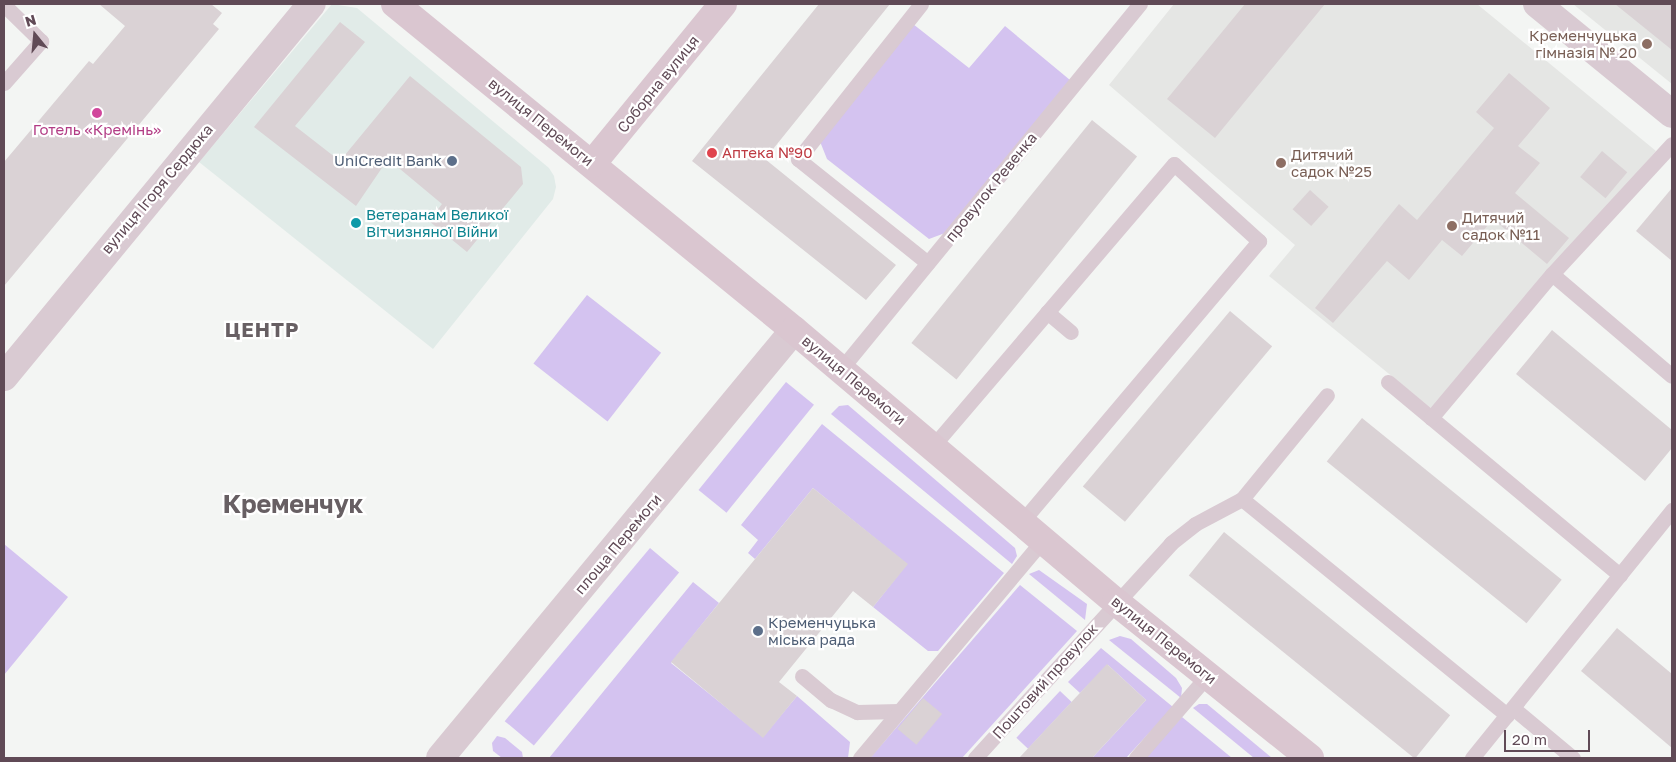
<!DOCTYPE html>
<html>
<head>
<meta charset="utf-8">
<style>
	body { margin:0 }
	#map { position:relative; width:1676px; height:762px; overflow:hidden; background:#f3f5f3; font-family:"Golos Text",sans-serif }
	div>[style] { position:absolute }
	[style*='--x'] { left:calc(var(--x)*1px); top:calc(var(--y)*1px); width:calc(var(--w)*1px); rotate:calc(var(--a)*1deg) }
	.commercial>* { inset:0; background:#e1ebe8 }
	.education>* { inset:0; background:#e5e6e4 }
	.green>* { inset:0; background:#d4c3f0; transform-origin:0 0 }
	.building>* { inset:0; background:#dad2d5; transform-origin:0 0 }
	.lane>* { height:15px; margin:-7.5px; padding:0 7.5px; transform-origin:7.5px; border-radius:7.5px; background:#d9cad2 }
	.street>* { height:28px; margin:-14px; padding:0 14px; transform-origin:14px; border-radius:14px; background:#d9cad2 }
	.secondary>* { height:28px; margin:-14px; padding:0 14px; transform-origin:14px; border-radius:14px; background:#dac6d0 }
	.dots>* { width:14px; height:14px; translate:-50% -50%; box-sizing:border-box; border:2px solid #fff; border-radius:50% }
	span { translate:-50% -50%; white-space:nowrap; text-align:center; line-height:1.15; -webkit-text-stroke:4.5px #fff; paint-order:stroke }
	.education-label { font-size:15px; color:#785e54 }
	.right { translate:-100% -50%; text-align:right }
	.left { translate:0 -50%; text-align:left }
	.street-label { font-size:15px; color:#604a56 }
	.hotel-label { font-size:15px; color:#b23c85 }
	.health-label { font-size:15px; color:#be3a42 }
	.service-label { font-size:15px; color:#4e5e75 }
	.culture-label { font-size:15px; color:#0d838f }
	.district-label { font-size:20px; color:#675f63; font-weight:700; letter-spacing:1px }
	.town-label { font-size:25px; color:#675f63; font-weight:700 }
	.frame { position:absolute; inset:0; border:5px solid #604a56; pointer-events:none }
	.north { position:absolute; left:10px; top:10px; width:50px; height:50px; -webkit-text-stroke:4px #fff; paint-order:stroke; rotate:343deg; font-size:14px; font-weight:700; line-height:20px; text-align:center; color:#604a56 }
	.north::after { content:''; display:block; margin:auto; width:18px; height:22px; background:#604a56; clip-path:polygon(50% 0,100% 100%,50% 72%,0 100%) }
	.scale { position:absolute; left:1504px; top:730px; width:86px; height:22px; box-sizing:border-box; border:2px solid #604a56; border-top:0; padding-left:6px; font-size:15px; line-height:18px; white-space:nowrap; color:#604a56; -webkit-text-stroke:4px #fff; paint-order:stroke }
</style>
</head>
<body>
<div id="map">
	<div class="commercial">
		<i style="clip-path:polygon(332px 4px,357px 8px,549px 168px,554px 176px,556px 187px,553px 199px,433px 349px,199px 162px)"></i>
	</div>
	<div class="education">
		<i style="clip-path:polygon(1174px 4px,1477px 4px,1656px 151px,1432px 409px,1269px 276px,1295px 245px,1109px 85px)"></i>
		<i style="clip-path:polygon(1573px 4px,1672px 4px,1672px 84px)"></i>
	</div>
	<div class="green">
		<i style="clip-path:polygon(913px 24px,969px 68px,1005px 26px,1070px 80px,945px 233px,929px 239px,827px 159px,819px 139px)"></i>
		<i style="left:587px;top:295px;width:94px;height:87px;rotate:38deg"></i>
		<i style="left:786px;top:382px;width:36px;height:139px;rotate:39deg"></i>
		<i style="clip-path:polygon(848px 405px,1015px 548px,1017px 556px,1012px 564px,831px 414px,839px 406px)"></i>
		<i style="clip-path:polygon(822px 424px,1004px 573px,938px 651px,928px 651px,873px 607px,907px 564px,813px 488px,755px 559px,748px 553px,758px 540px,741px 525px)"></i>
		<i style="clip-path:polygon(4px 544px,68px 597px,4px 675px)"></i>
		<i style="left:650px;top:548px;width:38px;height:226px;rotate:40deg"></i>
		<i style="clip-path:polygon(1039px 570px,1087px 604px,1085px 620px,1029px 574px)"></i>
		<i style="clip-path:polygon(693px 582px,719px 603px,671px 663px,763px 737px,797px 696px,850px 742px,848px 758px,549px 758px)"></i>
		<i style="clip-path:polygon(1020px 585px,1077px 631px,962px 758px,870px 758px)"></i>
		<i style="clip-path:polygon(1120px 636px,1131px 639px,1176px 678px,1182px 688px,1181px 698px,1109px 640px)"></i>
		<i style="clip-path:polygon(1101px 648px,1173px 707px,1126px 758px,1092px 758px,1146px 700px,1108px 665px,1080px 693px,1068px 682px)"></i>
		<i style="left:1060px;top:691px;width:16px;height:64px;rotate:43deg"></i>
		<i style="clip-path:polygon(1199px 704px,1207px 704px,1272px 758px,1254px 758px,1193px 708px)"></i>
		<i style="clip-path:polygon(1182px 717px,1232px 758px,1144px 758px)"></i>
		<i style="clip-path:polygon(497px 736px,505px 738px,522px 752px,523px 758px,502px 758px,493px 751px,492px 743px)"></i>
	</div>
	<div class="building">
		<i style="clip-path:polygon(99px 4px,211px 4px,222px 13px,213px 24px,219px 29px,4px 286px,4px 162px,89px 61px,93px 64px,125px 26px)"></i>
		<i style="clip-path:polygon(819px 4px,890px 4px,765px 159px,896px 265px,866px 300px,692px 161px)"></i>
		<i style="clip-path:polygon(1245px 4px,1325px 4px,1215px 138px,1167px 99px)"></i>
		<i style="clip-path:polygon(1615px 4px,1672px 4px,1672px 50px)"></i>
		<i style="clip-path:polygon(340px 22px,365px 42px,295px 126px,340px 161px,410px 76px,521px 167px,523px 184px,467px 252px,429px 221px,442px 204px,388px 159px,356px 206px,254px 127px)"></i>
		<i style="clip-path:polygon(1509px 73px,1550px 108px,1518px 146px,1540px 163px,1515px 193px,1569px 238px,1547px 264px,1493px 219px,1462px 256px,1442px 240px,1409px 280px,1387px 261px,1333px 323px,1315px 308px,1399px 204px,1417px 220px,1494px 128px,1476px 112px)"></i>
		<i style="left:1092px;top:120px;width:58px;height:287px;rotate:39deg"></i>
		<i style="left:1602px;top:151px;width:33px;height:34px;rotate:40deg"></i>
		<i style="clip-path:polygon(1672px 188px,1672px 261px,1636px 231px)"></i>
		<i style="left:1310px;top:190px;width:25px;height:26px;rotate:42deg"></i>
		<i style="left:1230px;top:311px;width:55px;height:229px;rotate:40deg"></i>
		<i style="clip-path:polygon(1552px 330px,1672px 430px,1672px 448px,1645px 481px,1516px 374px)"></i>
		<i style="left:1362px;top:418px;width:257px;height:56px;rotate:39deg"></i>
		<i style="clip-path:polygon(813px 488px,908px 564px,873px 607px,853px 591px,779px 682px,797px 696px,763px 738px,671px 662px)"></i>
		<i style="left:1224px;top:532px;width:291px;height:56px;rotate:39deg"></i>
		<i style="clip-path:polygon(1617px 628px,1672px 674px,1672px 748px,1581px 671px)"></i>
		<i style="clip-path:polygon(1107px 664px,1146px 700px,1092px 758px,1019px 758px)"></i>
		<i style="left:923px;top:698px;width:25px;height:40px;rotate:40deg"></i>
	</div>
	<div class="lane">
		<i style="--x:921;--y:4;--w:198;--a:128.4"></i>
		<i style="--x:798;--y:159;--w:166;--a:38.7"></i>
		<i style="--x:4;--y:5;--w:52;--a:44.2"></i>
		<i style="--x:41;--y:41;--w:56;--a:131.4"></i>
		<i style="--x:1552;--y:274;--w:157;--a:40.4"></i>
		<i style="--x:1047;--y:312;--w:31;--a:40"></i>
		<i style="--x:841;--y:369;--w:472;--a:-50.7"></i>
		<i style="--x:1388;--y:382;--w:302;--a:39.8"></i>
		<i style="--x:1431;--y:418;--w:188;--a:-50"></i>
		<i style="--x:1552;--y:274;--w:177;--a:-47.3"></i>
		<i style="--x:933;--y:446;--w:371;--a:-49.5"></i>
		<i style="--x:1174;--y:164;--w:115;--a:42.2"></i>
		<i style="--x:1259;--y:241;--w:367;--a:130.2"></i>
		<i style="--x:1242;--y:499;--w:342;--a:39.2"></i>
		<i style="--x:802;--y:676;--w:38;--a:40"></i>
		<i style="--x:831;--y:700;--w:29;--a:25"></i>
		<i style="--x:857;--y:712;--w:42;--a:-1.4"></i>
		<i style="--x:1513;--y:708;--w:78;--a:39.8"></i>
		<i style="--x:860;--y:758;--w:286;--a:-50"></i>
		<i style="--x:975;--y:758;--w:291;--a:-47.6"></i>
		<i style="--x:1171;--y:543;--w:31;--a:-38"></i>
		<i style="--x:1195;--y:524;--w:53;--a:-28"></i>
		<i style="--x:1242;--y:499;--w:134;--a:-50.7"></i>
		<i style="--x:1136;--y:758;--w:110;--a:-49.1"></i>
		<i style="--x:1472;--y:758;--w:319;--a:-51.1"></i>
	</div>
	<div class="street">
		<i style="--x:1537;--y:4;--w:174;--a:39.2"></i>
		<i style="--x:4;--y:377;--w:484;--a:-50.5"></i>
		<i style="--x:440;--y:758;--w:555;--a:-50.41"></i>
	</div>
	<div class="secondary">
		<i style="--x:395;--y:4;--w:515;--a:39.25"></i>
		<i style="--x:794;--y:330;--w:422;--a:40.2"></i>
		<i style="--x:1116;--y:602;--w:249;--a:38.8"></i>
		<i style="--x:592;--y:164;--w:207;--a:-50.7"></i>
	</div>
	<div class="dots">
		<i style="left:1647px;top:44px;background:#8d6e63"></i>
		<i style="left:97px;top:113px;background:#d1479c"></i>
		<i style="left:712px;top:153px;background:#e0444e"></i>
		<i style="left:452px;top:161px;background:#5c6f8a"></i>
		<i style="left:1281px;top:163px;background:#8d6e63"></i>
		<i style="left:356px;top:223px;background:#0f9aa8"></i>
		<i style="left:1452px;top:226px;background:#8d6e63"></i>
		<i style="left:758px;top:631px;background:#5c6f8a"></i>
	</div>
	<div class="education-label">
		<span class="right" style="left:1637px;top:44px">Кременчуцька<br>гімназія № 20</span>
		<span class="left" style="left:1291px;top:163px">Дитячий<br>садок №25</span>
		<span class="left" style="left:1462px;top:226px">Дитячий<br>садок №11</span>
	</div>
	<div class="street-label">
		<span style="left:658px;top:84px;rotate:-51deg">Соборна вулиця</span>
		<span style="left:541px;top:122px;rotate:39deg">вулиця Перемоги</span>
		<span style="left:991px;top:187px;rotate:-51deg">провулок Ревенка</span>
		<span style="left:157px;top:189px;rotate:-50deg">вулиця Ігоря Сердюка</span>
		<span style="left:854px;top:380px;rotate:40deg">вулиця Перемоги</span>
		<span style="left:618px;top:544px;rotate:-50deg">площа Перемоги</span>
		<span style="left:1164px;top:640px;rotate:39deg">вулиця Перемоги</span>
		<span style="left:1045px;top:681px;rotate:-48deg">Поштовий провулок</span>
	</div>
	<div class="hotel-label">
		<span style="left:97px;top:130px">Готель «Кремінь»</span>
	</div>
	<div class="health-label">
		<span class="left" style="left:722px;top:153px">Аптека №90</span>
	</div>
	<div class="service-label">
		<span class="right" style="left:442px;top:161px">UniCredit Bank</span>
		<span class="left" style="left:768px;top:631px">Кременчуцька<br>міська рада</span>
	</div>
	<div class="culture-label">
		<span class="left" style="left:366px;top:223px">Ветеранам Великої<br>Вітчизняної Війни</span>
	</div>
	<div class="district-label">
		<span style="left:262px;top:329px">ЦЕНТР</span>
	</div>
	<div class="town-label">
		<span style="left:293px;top:504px">Кременчук</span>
	</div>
	<div class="frame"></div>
	<div class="north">N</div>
	<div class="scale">20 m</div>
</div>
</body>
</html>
